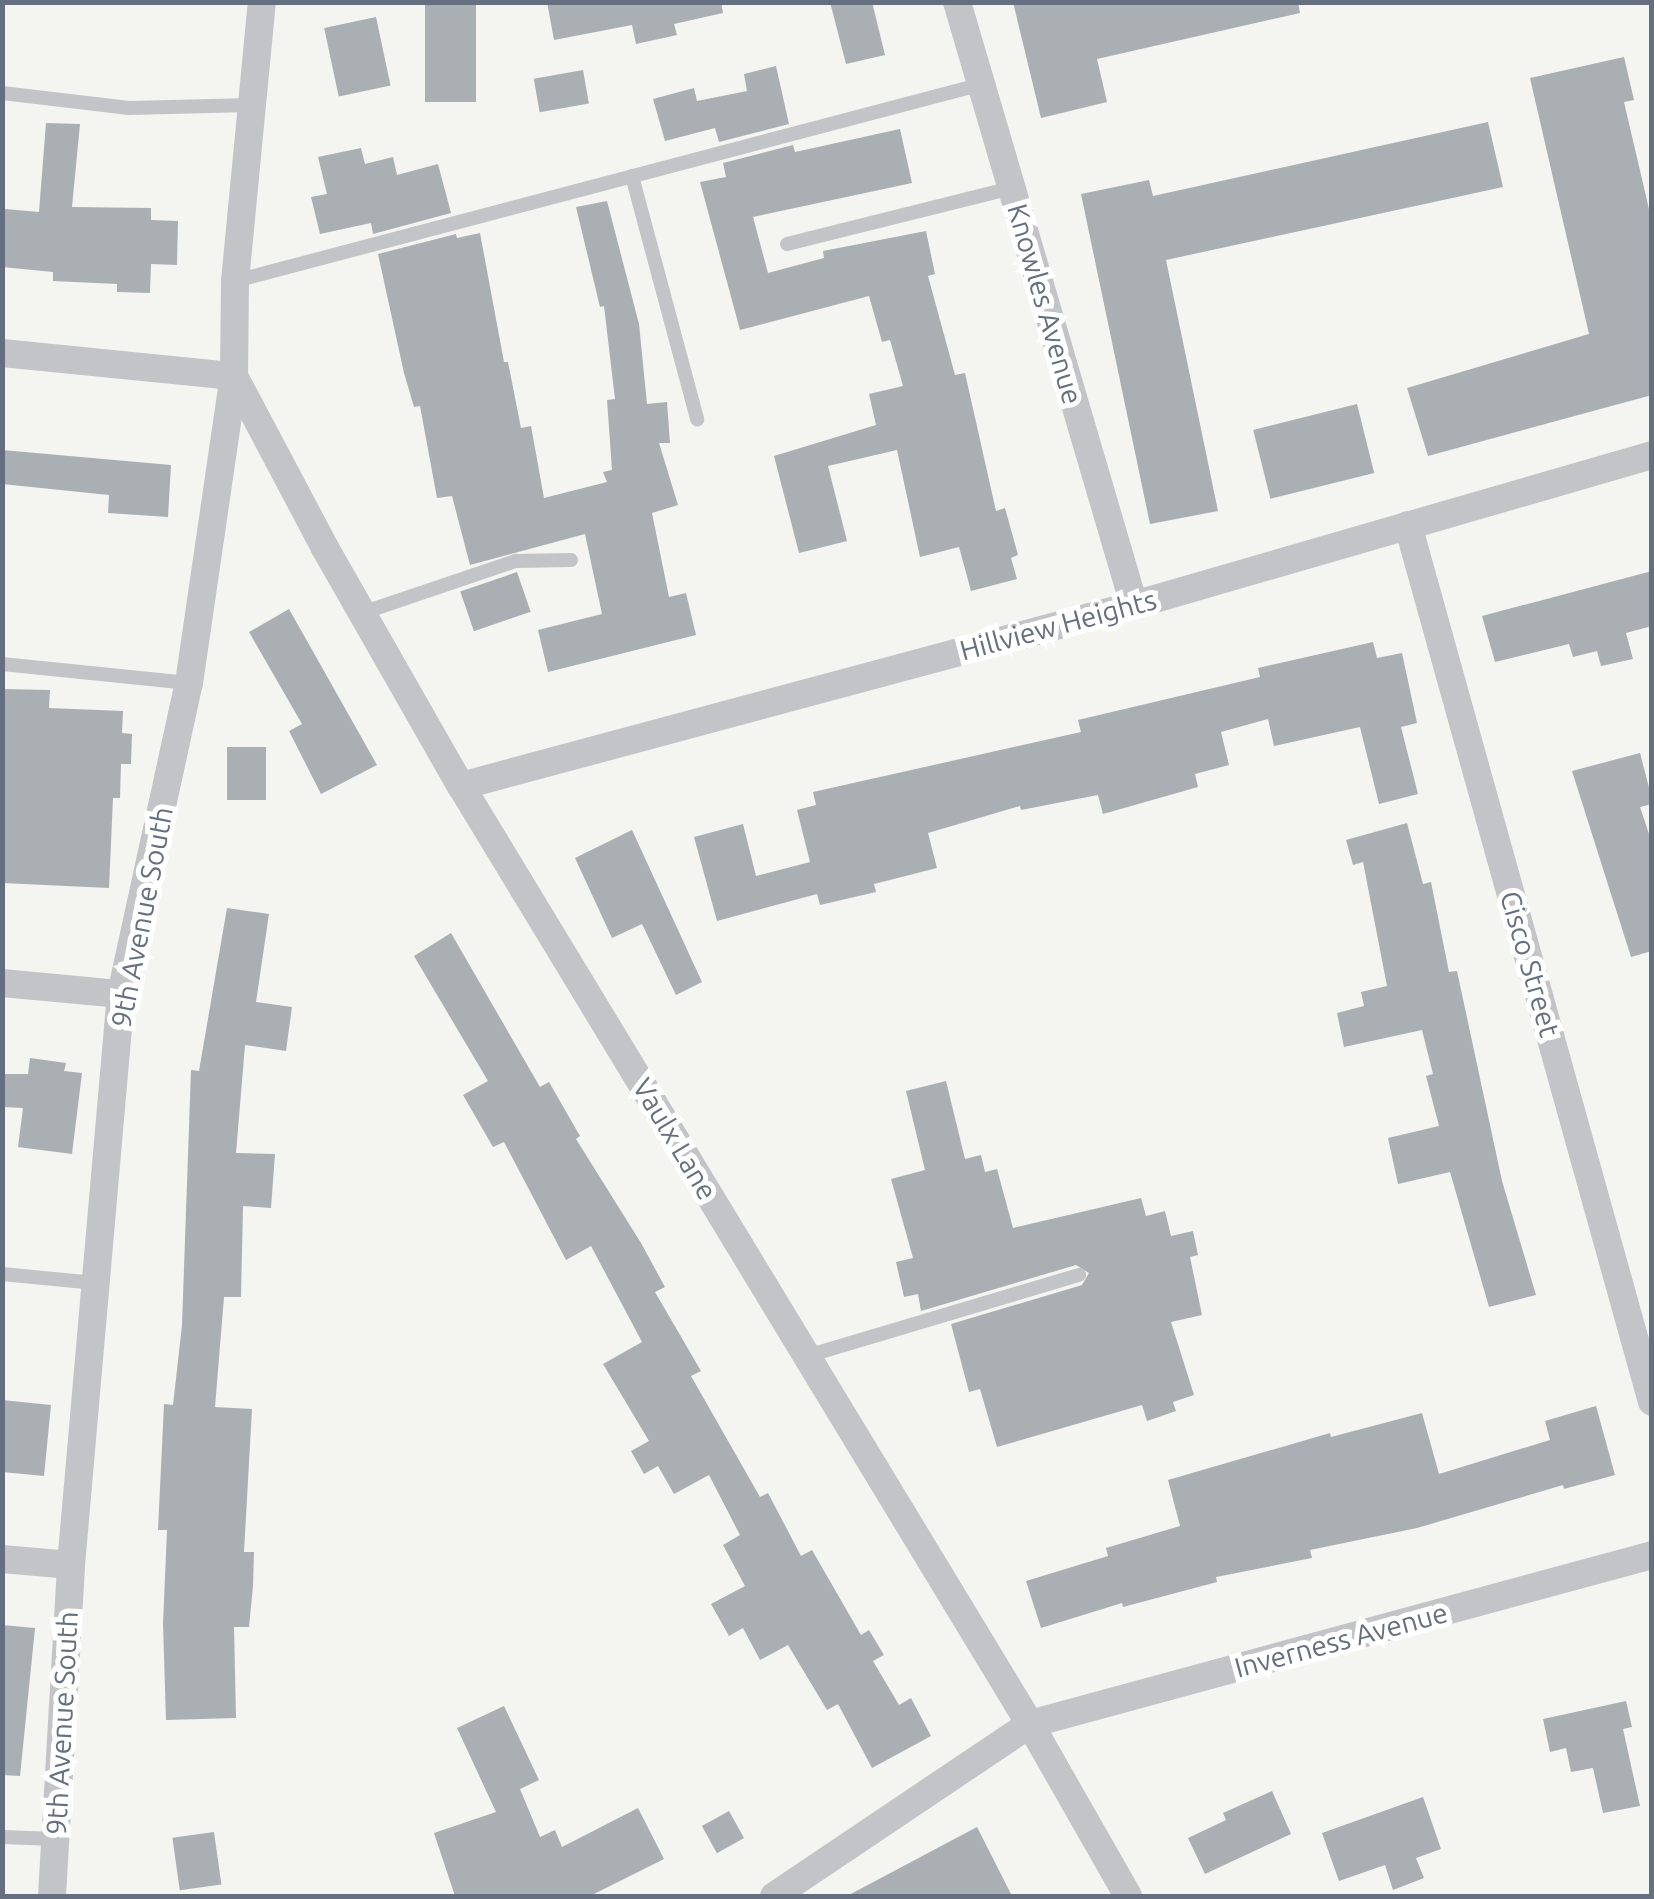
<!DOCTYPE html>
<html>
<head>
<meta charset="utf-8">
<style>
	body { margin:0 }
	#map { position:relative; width:1654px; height:1899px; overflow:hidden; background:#f4f4f1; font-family:Ubuntu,sans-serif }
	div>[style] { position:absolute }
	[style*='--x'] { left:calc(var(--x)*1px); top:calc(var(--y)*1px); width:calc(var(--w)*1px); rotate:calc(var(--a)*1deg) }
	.building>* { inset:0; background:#aaafb4; transform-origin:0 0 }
	.service>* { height:14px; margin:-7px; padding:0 7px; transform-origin:7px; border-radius:7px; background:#c2c4c8 }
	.minor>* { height:28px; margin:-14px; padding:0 14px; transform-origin:14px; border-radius:14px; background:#c2c4c8 }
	span { translate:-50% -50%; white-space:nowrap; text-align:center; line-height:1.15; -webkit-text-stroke:10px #fff; paint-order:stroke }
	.street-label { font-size:28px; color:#666f7f }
	.frame { position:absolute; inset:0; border:5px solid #666f7f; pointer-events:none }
</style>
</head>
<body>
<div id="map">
	<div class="building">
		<i style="left:425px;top:2px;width:51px;height:100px"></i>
		<i style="clip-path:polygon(547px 2px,721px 2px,723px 13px,674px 24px,677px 35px,636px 44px,632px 25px,554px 40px)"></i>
		<i style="clip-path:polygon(830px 2px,872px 2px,885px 55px,846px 64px)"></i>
		<i style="clip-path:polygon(1013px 2px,1298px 2px,1300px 13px,1097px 59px,1107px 102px,1041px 118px)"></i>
		<i style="left:376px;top:17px;width:70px;height:53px;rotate:78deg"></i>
		<i style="clip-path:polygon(1624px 57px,1634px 100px,1624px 102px,1652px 222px,1652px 395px,1428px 456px,1407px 388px,1589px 334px,1530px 78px)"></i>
		<i style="clip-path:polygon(776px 66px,789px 124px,719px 142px,715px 128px,665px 141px,653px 99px,694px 88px,697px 101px,747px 91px,744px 74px)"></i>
		<i style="left:583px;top:70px;width:34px;height:50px;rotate:80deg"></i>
		<i style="clip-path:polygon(1488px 122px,1503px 187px,1166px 260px,1218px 511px,1150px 524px,1081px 194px,1149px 180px,1153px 196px)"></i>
		<i style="clip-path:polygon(46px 123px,80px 124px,72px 207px,151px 208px,151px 220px,178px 221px,177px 265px,151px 264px,150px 293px,117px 292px,117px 284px,53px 281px,53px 272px,2px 267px,5px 209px,39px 212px)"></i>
		<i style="clip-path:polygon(900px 129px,912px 183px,753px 217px,768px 273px,824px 258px,823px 251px,926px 231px,935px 274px,928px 276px,955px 375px,965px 373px,996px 511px,1005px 508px,1018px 555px,1011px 558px,1017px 579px,971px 591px,959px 547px,920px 557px,897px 450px,828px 466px,847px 541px,799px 553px,774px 456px,876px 425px,869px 394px,903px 386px,890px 340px,882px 342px,869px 296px,740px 330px,700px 182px,726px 177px,723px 163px,793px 145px,795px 152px)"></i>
		<i style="clip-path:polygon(361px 148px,365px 164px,393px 157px,397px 175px,438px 164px,451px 213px,373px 234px,371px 223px,320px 234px,311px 197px,327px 194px,318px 157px)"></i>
		<i style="clip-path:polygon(607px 201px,639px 324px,647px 404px,667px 402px,670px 443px,659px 443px,678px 505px,652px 513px,669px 597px,686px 593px,696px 635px,548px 672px,538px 630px,602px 614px,585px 534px,470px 565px,452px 496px,437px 498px,420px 406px,414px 407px,404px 373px,378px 254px,456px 234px,457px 238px,480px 233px,504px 362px,508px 362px,521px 428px,531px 426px,544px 498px,607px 482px,603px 472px,612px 470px,607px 400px,615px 399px,604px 306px,600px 307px,576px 207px)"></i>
		<i style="left:1357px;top:404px;width:71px;height:107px;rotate:76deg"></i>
		<i style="clip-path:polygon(2px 450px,171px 465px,168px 517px,108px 513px,109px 495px,2px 484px)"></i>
		<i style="clip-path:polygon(1652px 571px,1652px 626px,1626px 633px,1633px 659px,1601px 666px,1597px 651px,1573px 657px,1569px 644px,1495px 662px,1482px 616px)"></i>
		<i style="left:517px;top:572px;width:42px;height:60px;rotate:71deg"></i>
		<i style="clip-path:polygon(289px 609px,377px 765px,321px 794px,289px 731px,302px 724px,249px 632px)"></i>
		<i style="clip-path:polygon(1373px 642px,1377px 658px,1402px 653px,1417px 723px,1401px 727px,1418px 794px,1379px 804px,1360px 727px,1274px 746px,1268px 719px,1221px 732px,1229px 765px,1195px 774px,1198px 787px,1103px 814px,1098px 795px,1021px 810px,1020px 806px,928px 833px,937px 868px,874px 884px,876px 892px,820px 905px,817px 894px,717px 921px,694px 837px,743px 824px,756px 876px,810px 862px,797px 810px,816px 805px,813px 792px,1081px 732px,1078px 720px,1260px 677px,1258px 668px)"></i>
		<i style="clip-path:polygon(2px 689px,50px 690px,49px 708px,123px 711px,122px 733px,132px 734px,131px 764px,121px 764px,120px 798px,113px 798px,109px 888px,2px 883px)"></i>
		<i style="left:227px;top:747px;width:39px;height:53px"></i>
		<i style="clip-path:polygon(1640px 753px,1652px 799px,1652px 804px,1640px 807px,1652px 843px,1652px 951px,1631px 957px,1572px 771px)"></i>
		<i style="clip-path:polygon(1407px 823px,1423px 884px,1431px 882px,1449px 972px,1457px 971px,1502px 1181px,1536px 1295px,1489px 1307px,1450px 1172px,1398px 1184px,1388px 1138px,1439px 1126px,1426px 1076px,1433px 1074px,1422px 1030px,1344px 1047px,1337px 1013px,1364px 1006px,1361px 992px,1387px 986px,1363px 862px,1353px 865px,1346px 840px)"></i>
		<i style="clip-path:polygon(632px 830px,702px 982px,676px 995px,642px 924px,612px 938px,575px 858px)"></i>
		<i style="clip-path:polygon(227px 908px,269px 914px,256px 1002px,292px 1007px,286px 1051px,245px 1045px,236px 1153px,275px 1154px,271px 1208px,243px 1206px,241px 1297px,224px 1297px,215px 1407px,252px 1409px,244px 1552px,254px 1552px,253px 1586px,249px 1627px,234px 1627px,236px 1718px,166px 1720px,163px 1624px,167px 1530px,158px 1530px,164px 1404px,173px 1405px,182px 1325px,191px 1070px,199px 1071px)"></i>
		<i style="clip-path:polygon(451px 933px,540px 1087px,549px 1082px,580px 1136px,576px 1139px,641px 1243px,665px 1287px,655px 1292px,701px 1371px,691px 1376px,760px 1497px,768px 1493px,801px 1556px,812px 1550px,861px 1635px,869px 1630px,884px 1655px,873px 1661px,899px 1705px,911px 1698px,931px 1736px,872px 1768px,838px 1704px,827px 1710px,788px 1645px,760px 1660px,743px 1628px,729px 1636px,711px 1604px,745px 1586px,723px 1545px,740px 1535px,709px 1475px,674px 1494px,658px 1466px,644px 1474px,631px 1451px,649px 1441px,603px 1364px,642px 1342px,591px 1246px,566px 1260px,504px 1142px,493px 1147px,463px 1095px,488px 1081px,414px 956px)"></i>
		<i style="clip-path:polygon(30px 1058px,66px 1063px,64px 1071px,82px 1073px,72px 1154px,18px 1147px,23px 1108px,2px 1107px,2px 1074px,28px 1074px)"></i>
		<i style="clip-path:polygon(946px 1081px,965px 1159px,981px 1155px,985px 1172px,997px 1169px,1013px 1228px,1141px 1198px,1146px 1216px,1165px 1211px,1171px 1236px,1193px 1231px,1198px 1255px,1190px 1257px,1202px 1315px,1171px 1322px,1194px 1395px,1173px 1402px,1176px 1411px,1147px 1421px,1142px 1405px,997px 1447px,980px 1389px,969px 1392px,951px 1324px,1082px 1285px,1089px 1273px,1076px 1265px,921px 1311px,918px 1294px,904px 1297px,896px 1262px,913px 1258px,891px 1179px,925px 1170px,906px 1091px)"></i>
		<i style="clip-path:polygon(2px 1400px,51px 1405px,44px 1476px,2px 1472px)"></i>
		<i style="clip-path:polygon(1596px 1406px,1615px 1475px,1564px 1489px,1563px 1485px,1417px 1528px,1310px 1550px,1312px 1558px,1216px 1577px,1217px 1582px,1123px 1607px,1122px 1603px,1041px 1628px,1026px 1581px,1108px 1556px,1106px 1548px,1180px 1526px,1168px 1480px,1330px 1433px,1331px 1437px,1422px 1413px,1439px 1474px,1550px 1440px,1545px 1421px)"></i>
		<i style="clip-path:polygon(2px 1625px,35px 1628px,20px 1776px,2px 1775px)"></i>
		<i style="clip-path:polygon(1626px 1701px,1632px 1727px,1623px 1729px,1640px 1806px,1603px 1813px,1593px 1768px,1571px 1772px,1566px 1748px,1550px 1752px,1543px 1719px)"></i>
		<i style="clip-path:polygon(504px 1706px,539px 1780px,520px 1789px,540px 1837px,555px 1830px,562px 1847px,638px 1808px,664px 1859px,590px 1896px,455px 1896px,434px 1833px,496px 1812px,457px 1728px)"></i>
		<i style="clip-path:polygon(1272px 1791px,1291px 1834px,1205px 1874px,1188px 1838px,1226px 1820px,1223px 1813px)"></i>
		<i style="clip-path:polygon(1423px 1797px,1441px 1849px,1416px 1858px,1424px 1878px,1393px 1890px,1385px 1865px,1339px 1881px,1322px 1833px)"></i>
		<i style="left:729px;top:1811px;width:31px;height:31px;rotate:61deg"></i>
		<i style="clip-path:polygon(977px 1827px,1012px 1896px,847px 1896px)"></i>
		<i style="left:214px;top:1832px;width:53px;height:42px;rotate:82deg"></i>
	</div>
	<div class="service">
		<i style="--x:2;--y:93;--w:128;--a:6.7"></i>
		<i style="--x:129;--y:108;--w:123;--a:-1.4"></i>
		<i style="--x:632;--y:176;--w:252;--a:75"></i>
		<i style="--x:787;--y:244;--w:231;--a:-14"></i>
		<i style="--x:235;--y:281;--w:773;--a:-14.77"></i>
		<i style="--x:362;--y:613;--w:163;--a:-18.7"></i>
		<i style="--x:516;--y:561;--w:55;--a:-1"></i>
		<i style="--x:2;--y:664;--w:188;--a:5.8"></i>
		<i style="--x:2;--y:1274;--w:94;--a:5.5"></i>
		<i style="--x:807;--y:1356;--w:284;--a:-16.6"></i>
		<i style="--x:2;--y:1837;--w:54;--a:2.1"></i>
	</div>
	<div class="minor">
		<i style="--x:957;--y:2;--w:628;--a:73.64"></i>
		<i style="--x:2;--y:353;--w:233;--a:5.7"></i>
		<i style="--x:234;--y:376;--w:195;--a:62.1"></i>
		<i style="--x:325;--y:548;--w:274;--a:60.3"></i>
		<i style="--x:461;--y:786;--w:1097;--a:58.76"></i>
		<i style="--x:1030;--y:1724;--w:198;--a:60.3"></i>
		<i style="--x:1408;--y:525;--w:910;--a:74.45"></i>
		<i style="--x:461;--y:786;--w:697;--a:-15.05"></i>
		<i style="--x:1134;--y:605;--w:539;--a:-16.15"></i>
		<i style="--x:2;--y:983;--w:120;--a:5.3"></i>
		<i style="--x:2;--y:1559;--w:69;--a:5"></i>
		<i style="--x:52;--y:1896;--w:332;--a:-86.7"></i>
		<i style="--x:71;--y:1565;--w:573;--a:-85"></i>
		<i style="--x:121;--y:994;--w:318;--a:-77.7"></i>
		<i style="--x:189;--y:683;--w:310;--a:-81.7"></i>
		<i style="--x:234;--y:376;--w:95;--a:-89.4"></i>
		<i style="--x:235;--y:281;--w:280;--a:-84.5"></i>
		<i style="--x:774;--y:1896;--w:308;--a:-33.9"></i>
		<i style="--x:1030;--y:1724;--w:645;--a:-15.2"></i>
	</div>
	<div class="street-label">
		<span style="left:1045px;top:304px;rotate:74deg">Knowles Avenue</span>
		<span style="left:1058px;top:625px;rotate:-15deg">Hillview Heights</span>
		<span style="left:142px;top:917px;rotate:-79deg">9th Avenue South</span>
		<span style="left:1530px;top:964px;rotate:74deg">Cisco Street</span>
		<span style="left:675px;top:1139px;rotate:59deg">Vaulx Lane</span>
		<span style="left:1341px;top:1640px;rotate:-15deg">Inverness Avenue</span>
		<span style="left:62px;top:1723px;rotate:-87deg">9th Avenue South</span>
	</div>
	<div class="frame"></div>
</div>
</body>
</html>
